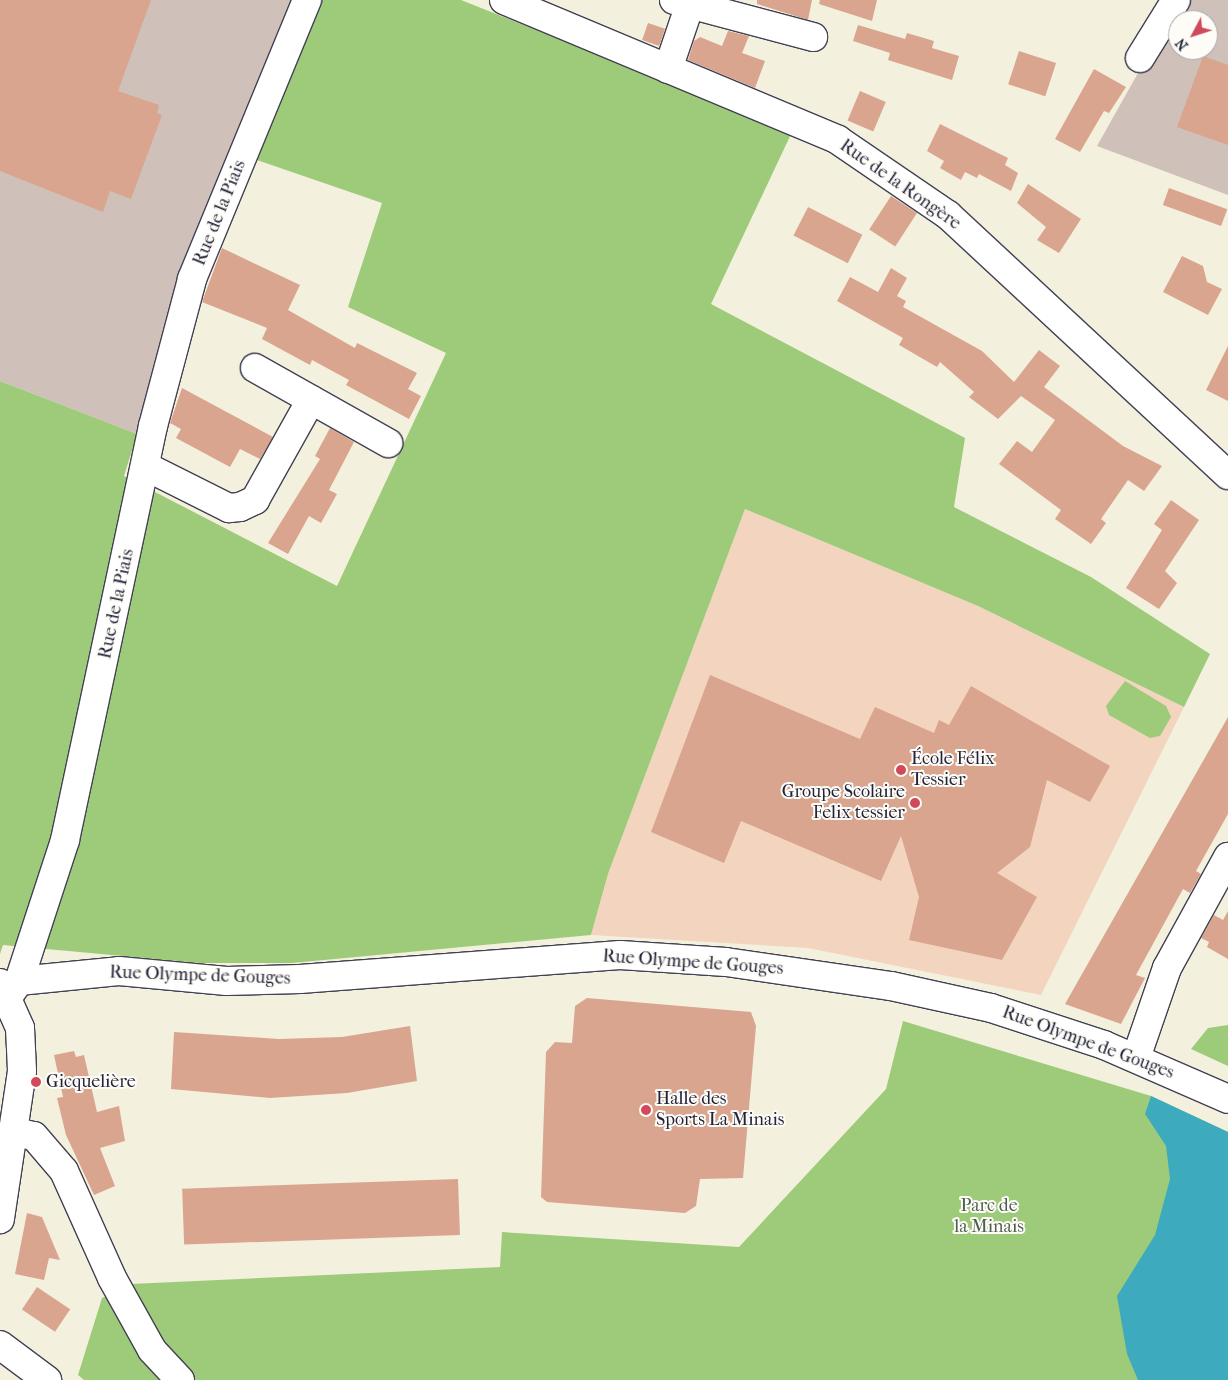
<!DOCTYPE html>
<html>
<head>
<meta charset="utf-8">
<style>
	body { margin:0 }
	#map { position:relative; width:1228px; height:1380px; overflow:hidden; background:#f4f0de; font-family:"IM FELL French Canon",serif }
	div>[style] { position:absolute }
	[style*='--x'] { left:calc(var(--x)*1px); top:calc(var(--y)*1px); width:calc(var(--w)*1px); rotate:calc(var(--a)*1deg) }
	.built>* { inset:0; background:#f3d4be }
	.industrial>* { inset:0; background:#cfc0ba }
	.green>* { inset:0; background:#9ecb79 }
	.water>* { inset:0; background:#3eaabd }
	.building>* { inset:0; background:#d9a58f; transform-origin:0 0 }
	.roads { filter:drop-shadow(1px 0 #424153) drop-shadow(-1px 0 #424153) drop-shadow(0 1px #424153) drop-shadow(0 -1px #424153) }
	.minor>* { height:28px; margin:-14px; padding:0 14px; transform-origin:14px; border-radius:14px; background:#fff }
	.dots>* { width:14px; height:14px; translate:-50% -50%; box-sizing:border-box; border:2px solid #fdfcf7; border-radius:50% }
	span { translate:-50% -50%; white-space:nowrap; text-align:center; line-height:1.15; -webkit-text-stroke:4px #fdfcf7; paint-order:stroke }
	.street-label { font-size:18px; color:#22223b }
	.poi-label { font-size:18px; color:#22223b }
	.left { translate:0 -50%; text-align:left }
	.right { translate:-100% -50%; text-align:right }
	.park-label { font-size:18px; color:#4d5d51 }
	.north { position:absolute; left:1168px; top:10px; width:50px; height:50px; box-sizing:border-box; background:#fdfcf7; border:1px solid #a5a5ac; border-radius:50%; rotate:230deg; font-size:14px; font-weight:700; line-height:20px; text-align:center; color:#22223b }
	.north::after { content:''; display:block; margin:auto; width:18px; height:22px; background:#d1495b; clip-path:polygon(50% 0,100% 100%,50% 72%,0 100%) }
</style>
</head>
<body>
<div id="map">
	<div class="built">
		<i style="clip-path:polygon(745px 509px,978px 606px,1184px 707px,1041px 995px,808px 948px,591px 935px,608px 874px)"></i>
	</div>
	<div class="industrial">
		<i style="clip-path:polygon(0 0,294px 0,180px 274px,137px 434px,0 381px)"></i>
		<i style="clip-path:polygon(evenodd,1179px 0,1228px 0,1228px 195px,1097px 146px,1179px 0,1178px 20px,1208px 20px,1208px 50px,1178px 50px,1178px 20px)"></i>
	</div>
	<div class="green">
		<i style="clip-path:polygon(294px 0,461px 0,792px 132px,711px 304px,965px 438px,954px 507px,1091px 577px,1210px 654px,1184px 707px,978px 606px,745px 509px,608px 874px,591px 935px,292px 963px,199px 963px,3px 945px,0 954px,0 381px,137px 434px,124px 476px,337px 586px,446px 353px,348px 307px,382px 203px,234px 152px)"></i>
		<i style="clip-path:polygon(1125px 681px,1166px 706px,1171px 717px,1160px 736px,1150px 738px,1109px 715px,1106px 706px)"></i>
		<i style="clip-path:polygon(903px 1021px,1151px 1096px,1228px 1132px,1228px 1380px,84px 1380px,78px 1375px,102px 1298px,131px 1284px,500px 1267px,502px 1232px,739px 1247px,886px 1089px)"></i>
		<i style="clip-path:polygon(1228px 1025px,1228px 1066px,1191px 1049px,1208px 1028px)"></i>
	</div>
	<div class="water">
		<i style="clip-path:polygon(1151px 1096px,1228px 1132px,1228px 1380px,1138px 1380px,1127px 1354px,1117px 1296px,1155px 1235px,1170px 1179px,1166px 1146px,1145px 1114px)"></i>
	</div>
	<div class="building">
		<i style="clip-path:polygon(0 0,151px 0,118px 91px,159px 105px,157px 113px,162px 115px,131px 199px,110px 191px,103px 212px,0 171px)"></i>
		<i style="clip-path:polygon(757px 0,812px 0,808px 20px,757px 4px)"></i>
		<i style="clip-path:polygon(820px 0,877px 0,872px 21px,819px 4px)"></i>
		<i style="left:648px;top:23px;width:18px;height:18px;rotate:19deg"></i>
		<i style="clip-path:polygon(858px 25px,905px 39px,907px 33px,934px 41px,932px 48px,959px 56px,952px 80px,888px 60px,890px 53px,853px 41px)"></i>
		<i style="clip-path:polygon(728px 31px,749px 36px,742px 53px,765px 61px,755px 88px,688px 60px,694px 41px,700px 37px,722px 46px)"></i>
		<i style="left:1019px;top:51px;width:39px;height:35px;rotate:18deg"></i>
		<i style="clip-path:polygon(1203px 56px,1228px 65px,1228px 145px,1177px 127px)"></i>
		<i style="clip-path:polygon(1094px 69px,1126px 87px,1109px 113px,1104px 111px,1080px 152px,1055px 139px)"></i>
		<i style="left:860px;top:91px;width:28px;height:32px;rotate:23deg"></i>
		<i style="clip-path:polygon(940px 124px,1008px 158px,1005px 165px,1018px 173px,1011px 191px,979px 174px,977px 178px,965px 172px,961px 180px,940px 168px,944px 161px,927px 151px)"></i>
		<i style="clip-path:polygon(1028px 184px,1081px 219px,1059px 253px,1037px 240px,1046px 227px,1017px 203px)"></i>
		<i style="left:1169px;top:188px;width:62px;height:18px;rotate:20deg"></i>
		<i style="left:891px;top:196px;width:31px;height:40px;rotate:33deg"></i>
		<i style="left:808px;top:207px;width:61px;height:32px;rotate:27deg"></i>
		<i style="clip-path:polygon(222px 248px,300px 285px,288px 310px,355px 348px,357px 343px,417px 373px,408px 389px,421px 396px,409px 419px,346px 385px,349px 380px,312px 360px,310px 365px,262px 339px,267px 328px,202px 302px)"></i>
		<i style="clip-path:polygon(1182px 256px,1203px 266px,1207px 282px,1222px 289px,1208px 315px,1163px 292px)"></i>
		<i style="clip-path:polygon(891px 268px,907px 278px,897px 296px,906px 301px,903px 307px,982px 351px,1014px 382px,1039px 350px,1060px 366px,1044px 387px,1123px 446px,1162px 466px,1144px 491px,1128px 480px,1101px 519px,1106px 523px,1091px 544px,1055px 519px,1061px 510px,999px 464px,1017px 441px,1032px 452px,1055px 420px,1021px 396px,998px 419px,969px 397px,974px 392px,940px 362px,937px 367px,899px 345px,903px 338px,837px 301px,850px 277px,878px 292px)"></i>
		<i style="clip-path:polygon(1228px 346px,1228px 401px,1206px 390px)"></i>
		<i style="clip-path:polygon(182px 388px,273px 437px,260px 459px,240px 449px,230px 467px,176px 438px,181px 429px,170px 423px)"></i>
		<i style="clip-path:polygon(330px 428px,354px 442px,329px 490px,337px 494px,321px 523px,309px 516px,288px 554px,268px 543px,320px 459px,315px 456px)"></i>
		<i style="clip-path:polygon(1171px 500px,1199px 520px,1165px 571px,1177px 583px,1159px 609px,1126px 588px,1162px 530px,1154px 524px)"></i>
		<i style="clip-path:polygon(710px 675px,860px 739px,875px 707px,934px 733px,939px 720px,949px 725px,971px 686px,1110px 766px,1090px 802px,1047px 780px,1030px 847px,997px 873px,1037px 897px,1002px 960px,909px 940px,919px 897px,901px 836px,881px 881px,741px 821px,724px 863px,651px 832px)"></i>
		<i style="clip-path:polygon(1228px 717px,1228px 814px,1196px 871px,1201px 874px,1190px 893px,1183px 889px,1136px 975px,1145px 978px,1121px 1024px,1065px 1004px)"></i>
		<i style="clip-path:polygon(1228px 911px,1228px 959px,1207px 947px,1209px 942px,1201px 938px,1214px 915px,1223px 920px)"></i>
		<i style="clip-path:polygon(587px 998px,751px 1012px,756px 1026px,743px 1178px,700px 1179px,696px 1206px,685px 1213px,547px 1202px,541px 1197px,546px 1052px,555px 1042px,572px 1043px,575px 1006px)"></i>
		<i style="clip-path:polygon(410px 1026px,417px 1081px,347px 1093px,270px 1098px,171px 1089px,174px 1032px,279px 1039px,342px 1037px)"></i>
		<i style="clip-path:polygon(74px 1051px,76px 1057px,84px 1055px,97px 1112px,119px 1106px,125px 1141px,100px 1148px,115px 1186px,94px 1195px,66px 1135px,57px 1098px,63px 1097px,54px 1055px)"></i>
		<i style="left:458px;top:1179px;width:56px;height:276px;rotate:88deg"></i>
		<i style="clip-path:polygon(27px 1213px,42px 1217px,60px 1260px,49px 1258px,44px 1280px,15px 1274px)"></i>
		<i style="left:37px;top:1287px;width:40px;height:27px;rotate:34deg"></i>
	</div>
	<div class="roads">
		<div class="minor">
			<i style="--x:504;--y:0;--w:362;--a:22.7"></i>
			<i style="--x:838;--y:140;--w:133;--a:34.3"></i>
			<i style="--x:948;--y:215;--w:382;--a:42.9"></i>
			<i style="--x:674;--y:0;--w:144;--a:14.9"></i>
			<i style="--x:1140;--y:58;--w:68;--a:-58.2"></i>
			<i style="--x:668;--y:69;--w:69;--a:-71.3"></i>
			<i style="--x:255;--y:368;--w:153;--a:29.4"></i>
			<i style="--x:147;--y:467;--w:92;--a:26.6"></i>
			<i style="--x:229;--y:508;--w:11;--a:-5"></i>
			<i style="--x:240;--y:507;--w:17;--a:-25"></i>
			<i style="--x:255;--y:500;--w:115;--a:-60.8"></i>
			<i style="--x:19;--y:981;--w:100;--a:-5.7"></i>
			<i style="--x:119;--y:971;--w:108;--a:5.3"></i>
			<i style="--x:227;--y:981;--w:73;--a:-1.6"></i>
			<i style="--x:300;--y:979;--w:321;--a:-4.3"></i>
			<i style="--x:620;--y:955;--w:106;--a:3.8"></i>
			<i style="--x:726;--y:962;--w:167;--a:8.3"></i>
			<i style="--x:891;--y:986;--w:102;--a:12.4"></i>
			<i style="--x:991;--y:1008;--w:119;--a:18.1"></i>
			<i style="--x:1104;--y:1045;--w:135;--a:23.5"></i>
			<i style="--x:0;--y:983;--w:49;--a:66"></i>
			<i style="--x:20;--y:1028;--w:43;--a:87.3"></i>
			<i style="--x:22;--y:1071;--w:150;--a:98.5"></i>
			<i style="--x:10;--y:994;--w:16;--a:-55"></i>
			<i style="--x:19;--y:981;--w:148;--a:-71.9"></i>
			<i style="--x:65;--y:840;--w:423;--a:-78"></i>
			<i style="--x:153;--y:426;--w:152;--a:-75.1"></i>
			<i style="--x:192;--y:279;--w:302;--a:-67.6"></i>
			<i style="--x:1136;--y:1058;--w:95;--a:-71"></i>
			<i style="--x:1167;--y:968;--w:127;--a:-61.2"></i>
			<i style="--x:16;--y:1132;--w:18;--a:13"></i>
			<i style="--x:34;--y:1136;--w:46;--a:49.4"></i>
			<i style="--x:64;--y:1171;--w:117;--a:65.8"></i>
			<i style="--x:112;--y:1278;--w:82;--a:60.9"></i>
			<i style="--x:152;--y:1350;--w:41;--a:47"></i>
			<i style="--x:0;--y:1345;--w:59;--a:36.7"></i>
		</div>
	</div>
	<div class="dots">
		<i style="left:901px;top:770px;background:#d1495b"></i>
		<i style="left:915px;top:803px;background:#d1495b"></i>
		<i style="left:36px;top:1082px;background:#d1495b"></i>
		<i style="left:646px;top:1110px;background:#d1495b"></i>
	</div>
	<div class="street-label">
		<span style="left:900px;top:185px;rotate:35deg">Rue de la Rongère</span>
		<span style="left:220px;top:213px;rotate:-68deg">Rue de la Piais</span>
		<span style="left:117px;top:604px;rotate:-78deg">Rue de la Piais</span>
		<span style="left:693px;top:963px;rotate:4deg">Rue Olympe de Gouges</span>
		<span style="left:200px;top:976px;rotate:2deg">Rue Olympe de Gouges</span>
		<span style="left:1088px;top:1043px;rotate:20deg">Rue Olympe de Gouges</span>
	</div>
	<div class="poi-label">
		<span class="left" style="left:911px;top:770px">École Félix<br>Tessier</span>
		<span class="right" style="left:905px;top:803px">Groupe Scolaire<br>Felix tessier</span>
		<span class="left" style="left:46px;top:1082px">Gicquelière</span>
		<span class="left" style="left:656px;top:1110px">Halle des<br>Sports La Minais</span>
	</div>
	<div class="park-label">
		<span style="left:989px;top:1217px">Parc de<br>la Minais</span>
	</div>
	<div class="north">N</div>
</div>
</body>
</html>
